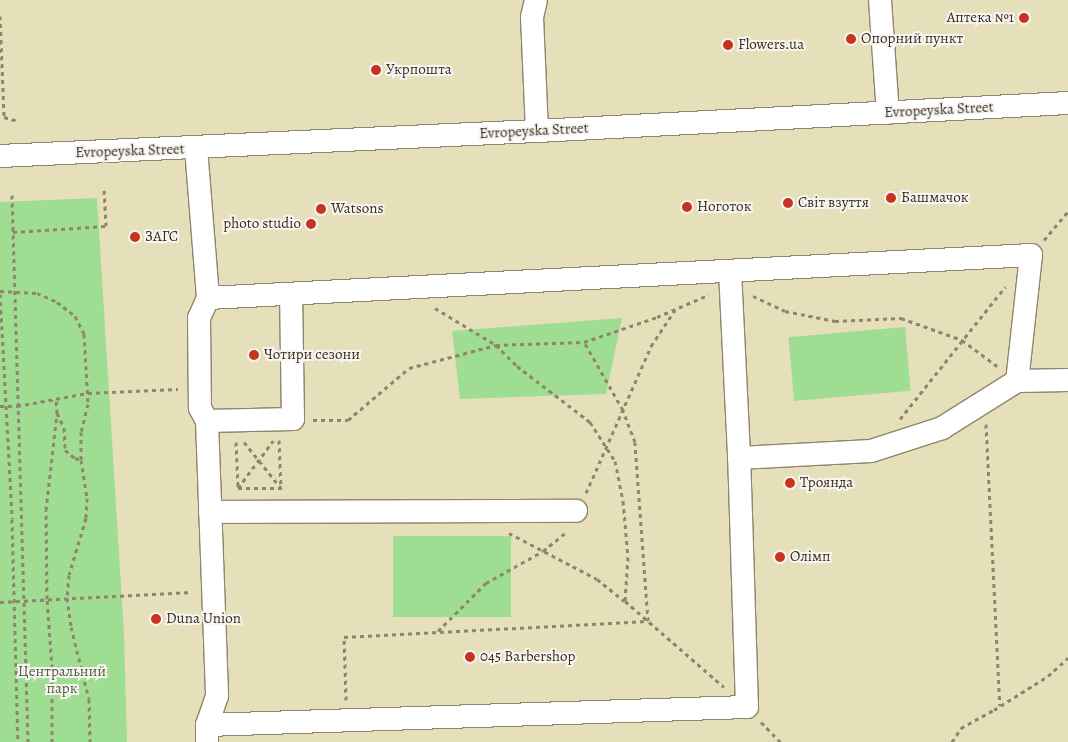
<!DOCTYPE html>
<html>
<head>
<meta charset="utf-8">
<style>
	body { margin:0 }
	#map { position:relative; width:1068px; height:742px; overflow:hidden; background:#e5dfba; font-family:Alegreya,serif }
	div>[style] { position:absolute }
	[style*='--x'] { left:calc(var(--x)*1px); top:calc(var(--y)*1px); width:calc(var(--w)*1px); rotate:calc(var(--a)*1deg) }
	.green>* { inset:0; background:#9fdd92; transform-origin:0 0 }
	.path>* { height:3px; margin-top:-1.5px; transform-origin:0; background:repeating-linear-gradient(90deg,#90846c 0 4px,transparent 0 8px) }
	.roads { filter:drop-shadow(1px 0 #90846c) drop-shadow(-1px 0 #90846c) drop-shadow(0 1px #90846c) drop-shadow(0 -1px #90846c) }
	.minor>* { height:22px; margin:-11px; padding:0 11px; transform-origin:11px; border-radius:11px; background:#fff }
	.dots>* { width:14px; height:14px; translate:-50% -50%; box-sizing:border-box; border:2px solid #f6f6f2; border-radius:50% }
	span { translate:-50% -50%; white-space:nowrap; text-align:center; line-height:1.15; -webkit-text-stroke:4px #f6f6f2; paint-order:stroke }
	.poi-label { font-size:15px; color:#3b2a1e }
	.right { translate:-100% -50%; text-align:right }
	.left { translate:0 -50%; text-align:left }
	.street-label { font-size:15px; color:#3b2a1e }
	.park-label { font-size:15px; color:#54573b }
</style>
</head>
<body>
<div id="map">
	<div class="green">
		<i style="clip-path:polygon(97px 198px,124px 635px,127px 742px,0 742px,0 202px)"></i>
		<i style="clip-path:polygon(622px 318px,606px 394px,460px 399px,452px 331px)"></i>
		<i style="left:905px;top:327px;width:64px;height:117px;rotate:85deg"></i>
		<i style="left:393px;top:536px;width:118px;height:81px"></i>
	</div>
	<div class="path">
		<i style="--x:0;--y:16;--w:101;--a:87.7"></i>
		<i style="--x:4;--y:117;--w:15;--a:16"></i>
		<i style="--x:12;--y:195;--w:547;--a:88.32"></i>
		<i style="--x:13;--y:232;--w:93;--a:-3.7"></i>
		<i style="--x:106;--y:226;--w:36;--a:-93"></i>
		<i style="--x:1044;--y:240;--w:38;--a:-50"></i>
		<i style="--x:0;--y:291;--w:37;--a:3"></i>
		<i style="--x:37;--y:293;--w:22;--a:24"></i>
		<i style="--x:57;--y:302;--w:23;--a:38"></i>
		<i style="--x:75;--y:316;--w:20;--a:63"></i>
		<i style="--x:84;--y:334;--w:70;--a:86.7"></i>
		<i style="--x:88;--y:404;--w:29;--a:104"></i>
		<i style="--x:81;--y:432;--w:28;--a:90"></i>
		<i style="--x:0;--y:294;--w:225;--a:86.9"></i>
		<i style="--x:12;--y:519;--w:223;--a:88.5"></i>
		<i style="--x:753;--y:296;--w:35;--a:25"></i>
		<i style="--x:785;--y:311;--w:51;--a:11.3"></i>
		<i style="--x:835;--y:321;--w:66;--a:-2.6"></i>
		<i style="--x:901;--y:318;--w:65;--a:19.8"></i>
		<i style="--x:962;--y:340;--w:44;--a:36.6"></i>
		<i style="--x:435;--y:308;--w:71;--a:31.2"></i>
		<i style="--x:496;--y:345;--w:30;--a:45"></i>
		<i style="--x:517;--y:366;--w:92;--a:37.5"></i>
		<i style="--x:590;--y:422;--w:46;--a:57.3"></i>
		<i style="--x:615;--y:461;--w:41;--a:78.7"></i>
		<i style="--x:623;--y:501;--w:56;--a:84.9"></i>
		<i style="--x:628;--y:557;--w:44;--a:93.9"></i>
		<i style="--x:625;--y:601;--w:131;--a:41"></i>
		<i style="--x:0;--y:406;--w:17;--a:0"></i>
		<i style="--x:17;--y:406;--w:72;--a:-10.4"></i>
		<i style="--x:88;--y:393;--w:90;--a:-2.5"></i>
		<i style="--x:57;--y:413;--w:17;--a:65"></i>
		<i style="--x:64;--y:428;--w:22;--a:87"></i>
		<i style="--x:65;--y:450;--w:13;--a:39"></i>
		<i style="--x:75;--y:458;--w:6;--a:18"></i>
		<i style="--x:81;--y:460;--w:38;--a:81"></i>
		<i style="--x:87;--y:498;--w:20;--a:93"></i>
		<i style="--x:86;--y:518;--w:59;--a:106.6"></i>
		<i style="--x:69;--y:575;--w:23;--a:95"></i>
		<i style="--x:67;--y:598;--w:29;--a:82"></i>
		<i style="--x:71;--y:627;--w:74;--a:76"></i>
		<i style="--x:89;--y:699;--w:43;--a:88.7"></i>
		<i style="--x:900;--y:419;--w:169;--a:-51.5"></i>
		<i style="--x:313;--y:420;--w:35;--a:0"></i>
		<i style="--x:348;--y:420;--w:80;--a:-40.4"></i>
		<i style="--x:409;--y:368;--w:90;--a:-14.8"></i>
		<i style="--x:496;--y:345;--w:88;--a:-2"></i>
		<i style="--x:584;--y:342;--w:77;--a:-18.9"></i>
		<i style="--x:657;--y:317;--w:56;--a:-23.3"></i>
		<i style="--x:986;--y:424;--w:282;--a:87.2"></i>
		<i style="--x:279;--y:440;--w:49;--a:87.7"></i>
		<i style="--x:236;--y:442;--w:46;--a:87.5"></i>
		<i style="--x:238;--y:488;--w:43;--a:0"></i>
		<i style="--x:244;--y:442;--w:59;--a:51.2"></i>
		<i style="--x:238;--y:488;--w:59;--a:-53.3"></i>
		<i style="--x:586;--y:493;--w:161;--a:-66.1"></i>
		<i style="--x:651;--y:346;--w:43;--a:-56.3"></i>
		<i style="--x:509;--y:533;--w:99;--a:27.6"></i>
		<i style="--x:597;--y:579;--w:35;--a:39"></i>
		<i style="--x:0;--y:602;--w:192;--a:-3"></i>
		<i style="--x:438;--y:631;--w:68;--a:-45"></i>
		<i style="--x:486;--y:583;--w:65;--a:-29.3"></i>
		<i style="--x:543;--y:551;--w:28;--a:-39"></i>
		<i style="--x:346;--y:700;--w:63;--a:-91.8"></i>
		<i style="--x:344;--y:637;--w:304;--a:-3"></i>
		<i style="--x:648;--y:621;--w:179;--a:-94.2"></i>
		<i style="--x:635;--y:442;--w:34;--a:-111"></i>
		<i style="--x:623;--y:410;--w:78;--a:-119.8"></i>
		<i style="--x:761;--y:722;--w:28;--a:46"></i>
		<i style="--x:52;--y:742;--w:74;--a:-90"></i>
		<i style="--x:52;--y:668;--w:69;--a:-94.1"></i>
		<i style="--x:47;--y:599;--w:89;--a:-90.6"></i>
		<i style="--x:46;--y:510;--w:98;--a:-83.5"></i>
		<i style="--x:57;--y:413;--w:15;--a:-94"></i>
		<i style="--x:952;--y:742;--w:17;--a:-57"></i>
		<i style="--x:961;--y:728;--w:38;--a:-29"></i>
		<i style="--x:994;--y:710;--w:64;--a:-32.2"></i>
		<i style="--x:1048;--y:676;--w:27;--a:-42"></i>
	</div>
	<div class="roads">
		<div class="minor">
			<i style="--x:536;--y:0;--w:17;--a:103"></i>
			<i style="--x:532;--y:17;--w:114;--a:87.5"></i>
			<i style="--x:880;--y:0;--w:113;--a:86"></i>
			<i style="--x:196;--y:148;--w:150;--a:85.4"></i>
			<i style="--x:208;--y:298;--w:22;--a:114"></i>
			<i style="--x:199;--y:318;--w:90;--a:89.4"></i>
			<i style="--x:200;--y:408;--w:15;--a:62"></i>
			<i style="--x:207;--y:421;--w:275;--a:87.9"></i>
			<i style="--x:217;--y:696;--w:31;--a:109"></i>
			<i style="--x:207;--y:725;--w:17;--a:90"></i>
			<i style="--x:0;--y:156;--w:538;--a:-2.67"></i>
			<i style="--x:537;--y:131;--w:532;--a:-3.02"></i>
			<i style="--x:730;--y:271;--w:187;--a:87.2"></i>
			<i style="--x:739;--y:458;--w:132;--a:-3"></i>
			<i style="--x:871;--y:451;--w:75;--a:-17.9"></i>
			<i style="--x:942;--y:428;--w:89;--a:-32.1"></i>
			<i style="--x:208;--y:298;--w:824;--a:-2.99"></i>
			<i style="--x:1031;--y:255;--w:127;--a:96.3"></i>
			<i style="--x:1017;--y:381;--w:51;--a:-1.1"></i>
			<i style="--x:207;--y:421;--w:86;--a:-1.3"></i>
			<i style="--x:293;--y:419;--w:125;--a:-90.9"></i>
			<i style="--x:210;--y:512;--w:366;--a:-0.2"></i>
			<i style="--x:207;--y:725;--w:540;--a:-1.91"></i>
			<i style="--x:747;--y:707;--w:249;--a:-91.8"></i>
		</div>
	</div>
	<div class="dots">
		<i style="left:1024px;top:18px;background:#c8321e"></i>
		<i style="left:851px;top:39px;background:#c8321e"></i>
		<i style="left:728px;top:45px;background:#c8321e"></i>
		<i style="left:376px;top:70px;background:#c8321e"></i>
		<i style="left:891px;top:198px;background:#c8321e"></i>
		<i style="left:788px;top:203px;background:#c8321e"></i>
		<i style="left:687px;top:207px;background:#c8321e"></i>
		<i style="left:321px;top:209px;background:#c8321e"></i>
		<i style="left:311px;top:224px;background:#c8321e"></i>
		<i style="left:135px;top:237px;background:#c8321e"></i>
		<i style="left:254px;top:355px;background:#c8321e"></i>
		<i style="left:790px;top:483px;background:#c8321e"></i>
		<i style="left:780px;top:557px;background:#c8321e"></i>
		<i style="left:156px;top:619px;background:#c8321e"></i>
		<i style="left:470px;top:657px;background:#c8321e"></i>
	</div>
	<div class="poi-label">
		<span class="right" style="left:1014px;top:18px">Аптека №1</span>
		<span class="left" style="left:861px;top:39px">Опорний пункт</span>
		<span class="left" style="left:738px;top:45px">Flowers.ua</span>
		<span class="left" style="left:386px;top:70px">Укрпошта</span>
		<span class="left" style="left:901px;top:198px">Башмачок</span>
		<span class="left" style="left:798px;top:203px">Світ взуття</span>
		<span class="left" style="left:697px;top:207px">Ноготок</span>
		<span class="left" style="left:331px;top:209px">Watsons</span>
		<span class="right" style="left:301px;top:224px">photo studio</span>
		<span class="left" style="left:145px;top:237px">ЗАГС</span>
		<span class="left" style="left:264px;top:355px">Чотири сезони</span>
		<span class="left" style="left:800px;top:483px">Троянда</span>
		<span class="left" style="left:790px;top:557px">Олімп</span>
		<span class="left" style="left:166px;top:619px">Duna Union</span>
		<span class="left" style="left:480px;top:657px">045 Barbershop</span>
	</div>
	<div class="street-label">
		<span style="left:939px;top:110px;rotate:-3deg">Evropeyska Street</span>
		<span style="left:534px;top:131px;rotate:-3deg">Evropeyska Street</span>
		<span style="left:130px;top:151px;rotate:-2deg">Evropeyska Street</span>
	</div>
	<div class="park-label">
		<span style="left:62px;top:680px">Центральний<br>парк</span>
	</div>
</div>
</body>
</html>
